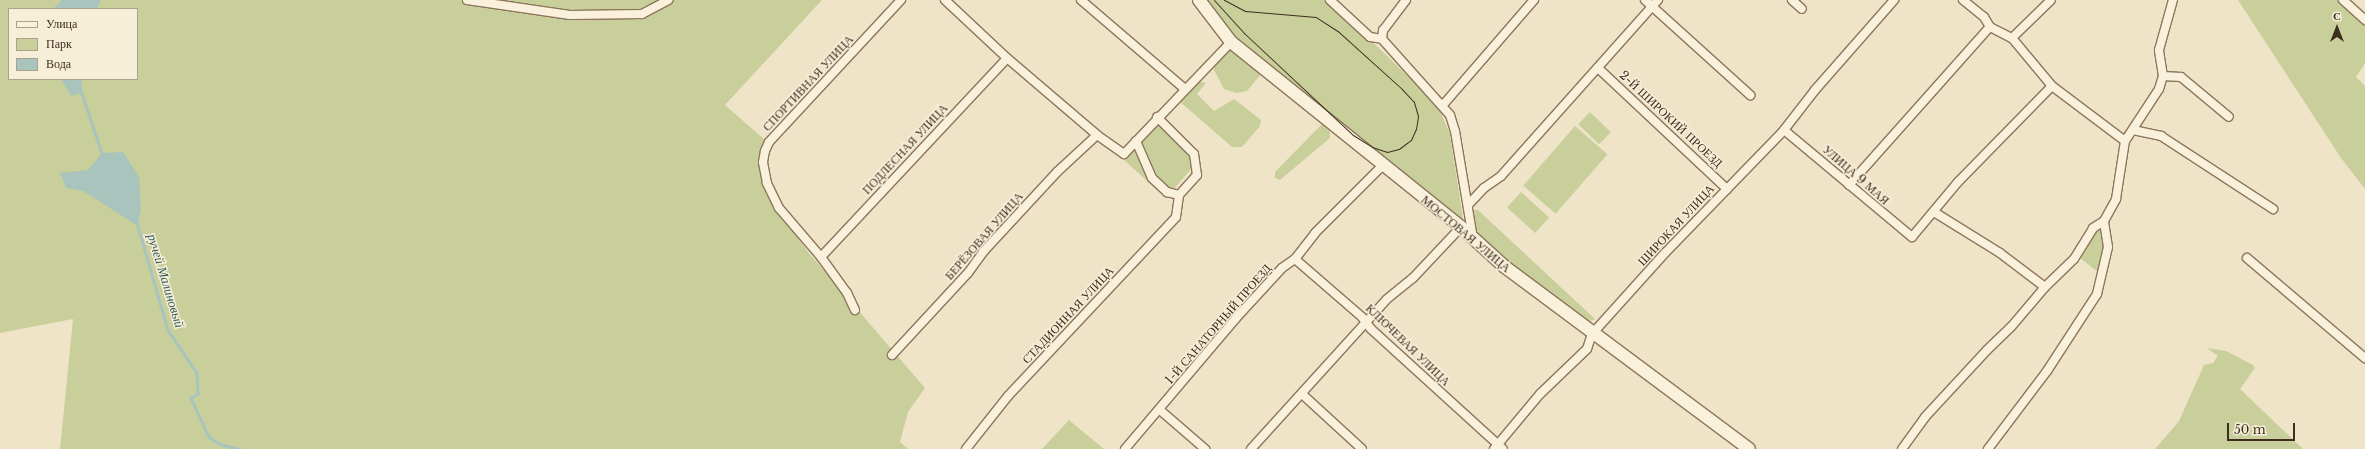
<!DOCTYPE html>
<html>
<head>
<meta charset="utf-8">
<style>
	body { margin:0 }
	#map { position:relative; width:2365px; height:449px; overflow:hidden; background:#f0e4c8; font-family:"Libre Baskerville",serif }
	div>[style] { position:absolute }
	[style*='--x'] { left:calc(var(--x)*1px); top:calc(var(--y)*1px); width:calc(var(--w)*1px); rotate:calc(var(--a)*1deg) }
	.green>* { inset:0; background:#c9cf9b; transform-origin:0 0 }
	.water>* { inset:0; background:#a9c4bc }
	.stream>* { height:2.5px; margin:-1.25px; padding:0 1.25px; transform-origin:1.25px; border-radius:1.25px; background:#a9c4bc }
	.roads { filter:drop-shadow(1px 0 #8d765c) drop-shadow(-1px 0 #8d765c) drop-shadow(0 1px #8d765c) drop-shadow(0 -1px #8d765c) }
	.street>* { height:8px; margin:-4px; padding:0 4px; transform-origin:4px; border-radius:4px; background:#faf1dc }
	.secondary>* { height:12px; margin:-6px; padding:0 6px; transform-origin:6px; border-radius:6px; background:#faf1dc }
	.tram>* { height:1px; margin:-0.5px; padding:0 0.5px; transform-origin:0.5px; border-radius:0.5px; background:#3d2e20 }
	span { translate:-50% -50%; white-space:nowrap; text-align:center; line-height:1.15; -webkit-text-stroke:3px #f7eed8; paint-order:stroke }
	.street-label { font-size:12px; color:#3d2e20 }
	.water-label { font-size:13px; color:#2f5d5a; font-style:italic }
	.legend { position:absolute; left:8px; top:8px; width:130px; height:72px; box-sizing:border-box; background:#f7eed8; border:1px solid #ada18e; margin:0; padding:5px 7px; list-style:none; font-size:12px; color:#3d2e20 }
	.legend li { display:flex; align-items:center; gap:8px; height:20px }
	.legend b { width:20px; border:1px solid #ada18e }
	.north { position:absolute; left:2317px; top:8px; width:40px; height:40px; -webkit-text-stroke:3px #f7eed8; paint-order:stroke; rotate:0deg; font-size:11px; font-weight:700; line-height:16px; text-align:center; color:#3d2e20 }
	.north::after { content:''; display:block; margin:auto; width:14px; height:18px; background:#3d2e20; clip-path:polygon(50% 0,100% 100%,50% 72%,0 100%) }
	.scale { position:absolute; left:2227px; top:423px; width:68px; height:18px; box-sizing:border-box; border:2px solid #3d2e20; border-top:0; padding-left:5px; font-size:12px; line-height:14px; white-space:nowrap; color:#3d2e20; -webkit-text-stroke:3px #f7eed8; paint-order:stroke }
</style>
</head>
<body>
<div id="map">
	<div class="green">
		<i style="clip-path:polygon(evenodd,0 0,822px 0,725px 105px,765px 140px,760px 149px,763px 185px,774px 205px,808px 252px,925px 388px,908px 412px,900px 442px,908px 449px,60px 449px,73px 319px,0 333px,0 0,9px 9px,137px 9px,137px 79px,9px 79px,9px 9px)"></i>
		<i style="clip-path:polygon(1204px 0,1329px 0,1437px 104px,1450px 134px,1463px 218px,1460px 221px,1247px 48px,1212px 12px)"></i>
		<i style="clip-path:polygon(2238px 0,2337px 0,2365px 25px,2365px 63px,2356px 77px,2365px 86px,2365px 189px,2341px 158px)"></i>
		<i style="clip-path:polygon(1230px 49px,1262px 73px,1247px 91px,1236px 93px,1224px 89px,1214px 70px,1214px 62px,1224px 50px)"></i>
		<i style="clip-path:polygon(1196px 81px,1206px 83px,1197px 94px,1214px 111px,1234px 99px,1261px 120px,1260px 126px,1242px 147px,1232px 147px,1178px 100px)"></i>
		<i style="left:1590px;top:112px;width:29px;height:17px;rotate:44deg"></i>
		<i style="clip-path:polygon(1156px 124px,1193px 157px,1193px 167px,1166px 198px,1124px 160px)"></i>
		<i style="clip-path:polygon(1322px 124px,1330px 132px,1330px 138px,1280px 180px,1275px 178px,1275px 172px)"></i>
		<i style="left:1575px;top:126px;width:43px;height:79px;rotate:41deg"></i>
		<i style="left:1521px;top:192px;width:38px;height:21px;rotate:42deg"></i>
		<i style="clip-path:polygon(1473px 210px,1478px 210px,1595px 319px,1588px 322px,1481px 240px,1475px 225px)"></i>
		<i style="clip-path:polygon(2103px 227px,2106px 245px,2099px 273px,2079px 257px,2095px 231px)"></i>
		<i style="clip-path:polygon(2207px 348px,2226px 351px,2253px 365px,2255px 368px,2240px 389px,2303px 449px,2155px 449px,2179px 421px,2204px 365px,2213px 363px,2218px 356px)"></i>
		<i style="clip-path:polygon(1069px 420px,1104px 449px,1042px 449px)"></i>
	</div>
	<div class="water">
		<i style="clip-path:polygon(62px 0,101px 0,97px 9px,53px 9px)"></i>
		<i style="clip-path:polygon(61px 79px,82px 79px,82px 93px,71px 96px)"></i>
		<i style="clip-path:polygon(123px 152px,139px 177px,141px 208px,138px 226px,83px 191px,66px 188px,60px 173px,88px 170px,102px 153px)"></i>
	</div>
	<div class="stream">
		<i style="--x:82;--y:93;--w:63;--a:71.6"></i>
		<i style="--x:138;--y:226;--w:108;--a:73.9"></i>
		<i style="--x:168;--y:330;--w:52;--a:56"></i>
		<i style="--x:197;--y:373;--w:21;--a:87"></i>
		<i style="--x:198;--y:394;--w:8;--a:150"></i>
		<i style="--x:191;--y:398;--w:43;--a:65.2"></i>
		<i style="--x:209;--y:437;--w:13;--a:32"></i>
		<i style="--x:220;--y:444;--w:20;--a:15"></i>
	</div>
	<div class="roads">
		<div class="street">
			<i style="--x:467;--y:0;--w:104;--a:8.3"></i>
			<i style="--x:570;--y:15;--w:72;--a:-0.8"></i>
			<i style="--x:642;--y:14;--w:30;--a:-28"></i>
			<i style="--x:945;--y:0;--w:85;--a:43.1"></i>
			<i style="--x:1007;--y:58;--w:118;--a:40.5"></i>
			<i style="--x:1097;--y:135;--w:33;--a:35"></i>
			<i style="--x:1124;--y:154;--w:155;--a:-46.3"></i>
			<i style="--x:1081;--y:0;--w:137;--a:40.6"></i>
			<i style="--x:1330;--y:0;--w:54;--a:42.8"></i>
			<i style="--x:1370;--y:37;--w:12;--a:9"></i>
			<i style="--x:1406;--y:0;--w:38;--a:127"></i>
			<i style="--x:1383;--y:30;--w:9;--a:96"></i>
			<i style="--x:1382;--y:39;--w:102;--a:48.2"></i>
			<i style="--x:1450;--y:115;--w:17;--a:73"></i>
			<i style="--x:1455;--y:131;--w:109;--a:80.5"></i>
			<i style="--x:1645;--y:0;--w:142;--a:42.1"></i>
			<i style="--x:1792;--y:0;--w:13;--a:42"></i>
			<i style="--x:1963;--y:0;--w:27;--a:39"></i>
			<i style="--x:1984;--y:17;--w:12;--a:59"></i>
			<i style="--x:1990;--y:27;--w:25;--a:27"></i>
			<i style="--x:2012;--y:38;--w:62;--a:50.2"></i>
			<i style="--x:2052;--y:86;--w:91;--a:37"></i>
			<i style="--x:2343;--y:0;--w:30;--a:42"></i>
			<i style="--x:2012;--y:38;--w:54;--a:-44.3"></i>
			<i style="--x:1598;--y:68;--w:177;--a:43.2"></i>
			<i style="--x:2163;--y:76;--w:18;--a:3"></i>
			<i style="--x:2181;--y:77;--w:62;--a:39.8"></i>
			<i style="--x:1443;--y:105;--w:139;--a:-49.1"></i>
			<i style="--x:1157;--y:117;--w:52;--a:45"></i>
			<i style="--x:1194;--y:154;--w:21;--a:82"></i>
			<i style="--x:1197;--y:175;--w:27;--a:132"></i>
			<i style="--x:1784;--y:130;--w:167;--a:39.9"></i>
			<i style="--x:1912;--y:237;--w:72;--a:-50.1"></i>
			<i style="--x:1958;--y:182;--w:134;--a:-45.6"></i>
			<i style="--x:2133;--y:130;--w:29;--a:12"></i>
			<i style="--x:2161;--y:136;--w:134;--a:33.1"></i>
			<i style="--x:1136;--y:141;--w:40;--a:66.6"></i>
			<i style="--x:1152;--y:178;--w:21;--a:43"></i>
			<i style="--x:1167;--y:192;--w:12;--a:14"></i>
			<i style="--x:1849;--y:185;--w:212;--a:-48.3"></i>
			<i style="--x:1468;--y:205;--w:23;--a:-47"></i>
			<i style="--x:1484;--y:188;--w:21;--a:-35"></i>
			<i style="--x:1501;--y:176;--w:236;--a:-48.3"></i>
			<i style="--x:1934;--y:212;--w:78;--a:31.8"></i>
			<i style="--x:2000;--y:253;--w:56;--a:37.1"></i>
			<i style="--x:821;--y:257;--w:272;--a:-46.9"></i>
			<i style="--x:2247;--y:258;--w:155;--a:40.3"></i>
			<i style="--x:1295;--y:259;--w:89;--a:40.9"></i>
			<i style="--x:1362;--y:317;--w:15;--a:53"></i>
			<i style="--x:1371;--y:329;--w:178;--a:42.3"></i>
			<i style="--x:855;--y:310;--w:19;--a:-115"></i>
			<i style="--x:847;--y:293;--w:44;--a:-125.8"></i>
			<i style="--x:821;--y:257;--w:65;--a:-130.6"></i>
			<i style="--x:779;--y:208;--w:28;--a:-116"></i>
			<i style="--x:767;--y:183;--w:21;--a:-101"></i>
			<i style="--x:763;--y:162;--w:11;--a:-80"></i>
			<i style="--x:765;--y:151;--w:10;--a:-66"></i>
			<i style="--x:769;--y:142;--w:194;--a:-47.1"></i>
			<i style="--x:892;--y:355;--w:112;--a:-47.2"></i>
			<i style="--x:968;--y:273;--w:26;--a:-54"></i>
			<i style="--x:983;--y:252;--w:109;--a:-47.2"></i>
			<i style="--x:1057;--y:172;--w:54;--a:-42.8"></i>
			<i style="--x:1302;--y:394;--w:81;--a:42.5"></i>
			<i style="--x:1160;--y:410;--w:60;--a:40.9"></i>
			<i style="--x:966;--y:449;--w:68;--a:-51.6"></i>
			<i style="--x:1008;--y:396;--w:245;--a:-46.8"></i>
			<i style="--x:1176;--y:217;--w:22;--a:-82"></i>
			<i style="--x:1125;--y:449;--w:172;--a:-49.7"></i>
			<i style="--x:1236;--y:318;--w:68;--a:-47.4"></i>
			<i style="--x:1282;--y:268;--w:16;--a:-35"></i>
			<i style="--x:1295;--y:259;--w:33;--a:-52"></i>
			<i style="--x:1315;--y:233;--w:95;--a:-45"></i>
			<i style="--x:1251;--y:449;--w:202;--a:-47.8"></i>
			<i style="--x:1387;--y:299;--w:33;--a:-39"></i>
			<i style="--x:1413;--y:278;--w:70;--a:-46.7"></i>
			<i style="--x:1494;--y:449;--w:72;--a:-50.1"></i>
			<i style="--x:1540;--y:394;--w:65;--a:-43.8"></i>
			<i style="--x:1587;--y:349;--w:16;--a:-72"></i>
			<i style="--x:1592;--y:334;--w:109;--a:-48"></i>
			<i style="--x:1665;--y:253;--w:171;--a:-45.9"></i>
			<i style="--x:1784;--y:130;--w:51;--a:-52.2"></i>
			<i style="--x:1815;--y:90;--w:120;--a:-48.7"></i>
			<i style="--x:1902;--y:449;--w:39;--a:-54"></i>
			<i style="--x:1925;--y:417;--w:91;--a:-47.2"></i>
			<i style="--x:1987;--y:350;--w:33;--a:-44"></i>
			<i style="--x:2011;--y:327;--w:52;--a:-49.6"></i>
			<i style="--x:2045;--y:287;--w:40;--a:-44"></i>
			<i style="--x:2074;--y:259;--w:36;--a:-58"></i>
			<i style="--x:2093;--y:228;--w:13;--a:-32"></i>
			<i style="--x:2104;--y:221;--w:25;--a:-61"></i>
			<i style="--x:2116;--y:199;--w:59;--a:-81.2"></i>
			<i style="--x:2125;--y:141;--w:62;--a:-56.8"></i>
			<i style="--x:2159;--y:89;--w:14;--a:-73"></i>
			<i style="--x:2163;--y:76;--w:26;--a:-99"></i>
			<i style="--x:2159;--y:50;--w:52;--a:-74.4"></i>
			<i style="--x:1988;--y:449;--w:98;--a:-52.9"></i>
			<i style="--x:2047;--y:371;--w:92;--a:-57"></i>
			<i style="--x:2097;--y:294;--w:48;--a:-76.8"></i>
			<i style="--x:2108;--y:247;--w:26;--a:-99"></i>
		</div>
		<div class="secondary">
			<i style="--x:1199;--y:0;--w:53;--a:52.7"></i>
			<i style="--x:1231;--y:42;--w:295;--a:38.8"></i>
			<i style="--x:1461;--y:227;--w:59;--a:42.3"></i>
			<i style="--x:1505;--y:267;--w:304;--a:36.7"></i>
		</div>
	</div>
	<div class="tram">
		<i style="--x:1214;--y:0;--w:45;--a:47.7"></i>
		<i style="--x:1244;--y:33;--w:149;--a:43.1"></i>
		<i style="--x:1353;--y:135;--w:22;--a:32"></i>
		<i style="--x:1372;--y:147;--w:16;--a:18"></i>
		<i style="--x:1387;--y:152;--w:12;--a:-14"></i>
		<i style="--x:1399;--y:149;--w:15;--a:-37"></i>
		<i style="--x:1411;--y:140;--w:12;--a:-66"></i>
		<i style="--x:1416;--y:129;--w:13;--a:-81"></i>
		<i style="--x:1418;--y:116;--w:15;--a:-106"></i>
		<i style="--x:1414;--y:102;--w:18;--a:-133"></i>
		<i style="--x:1402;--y:89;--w:85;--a:-137.9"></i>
		<i style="--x:1339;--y:32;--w:27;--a:-147"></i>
		<i style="--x:1316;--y:17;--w:71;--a:-175.2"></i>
		<i style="--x:1245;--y:11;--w:24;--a:-152"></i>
	</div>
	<div class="street-label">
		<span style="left:808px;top:83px;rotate:-47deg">СПОРТИВНАЯ УЛИЦА</span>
		<span style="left:1671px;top:119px;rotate:43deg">2-Й ШИРОКИЙ ПРОЕЗД</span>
		<span style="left:905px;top:149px;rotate:-47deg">ПОДЛЕСНАЯ УЛИЦА</span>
		<span style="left:1856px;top:175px;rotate:41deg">УЛИЦА 9 МАЯ</span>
		<span style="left:1676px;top:225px;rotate:-47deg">ШИРОКАЯ УЛИЦА</span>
		<span style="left:1466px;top:234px;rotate:40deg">МОСТОВАЯ УЛИЦА</span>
		<span style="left:984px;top:236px;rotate:-49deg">БЕРЁЗОВАЯ УЛИЦА</span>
		<span style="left:1068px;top:315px;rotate:-47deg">СТАДИОННАЯ УЛИЦА</span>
		<span style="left:1218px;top:324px;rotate:-49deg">1-Й САНАТОРНЫЙ ПРОЕЗД</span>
		<span style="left:1408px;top:345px;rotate:44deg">КЛЮЧЕВАЯ УЛИЦА</span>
	</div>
	<div class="water-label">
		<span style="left:165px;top:281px;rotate:73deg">ручей Малиновый</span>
	</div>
	<ul class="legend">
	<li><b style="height:5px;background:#faf1dc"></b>Улица</li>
	<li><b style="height:11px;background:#c9cf9b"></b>Парк</li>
	<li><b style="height:11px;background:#a9c4bc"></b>Вода</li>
	</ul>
	<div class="north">С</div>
	<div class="scale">50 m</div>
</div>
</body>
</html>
